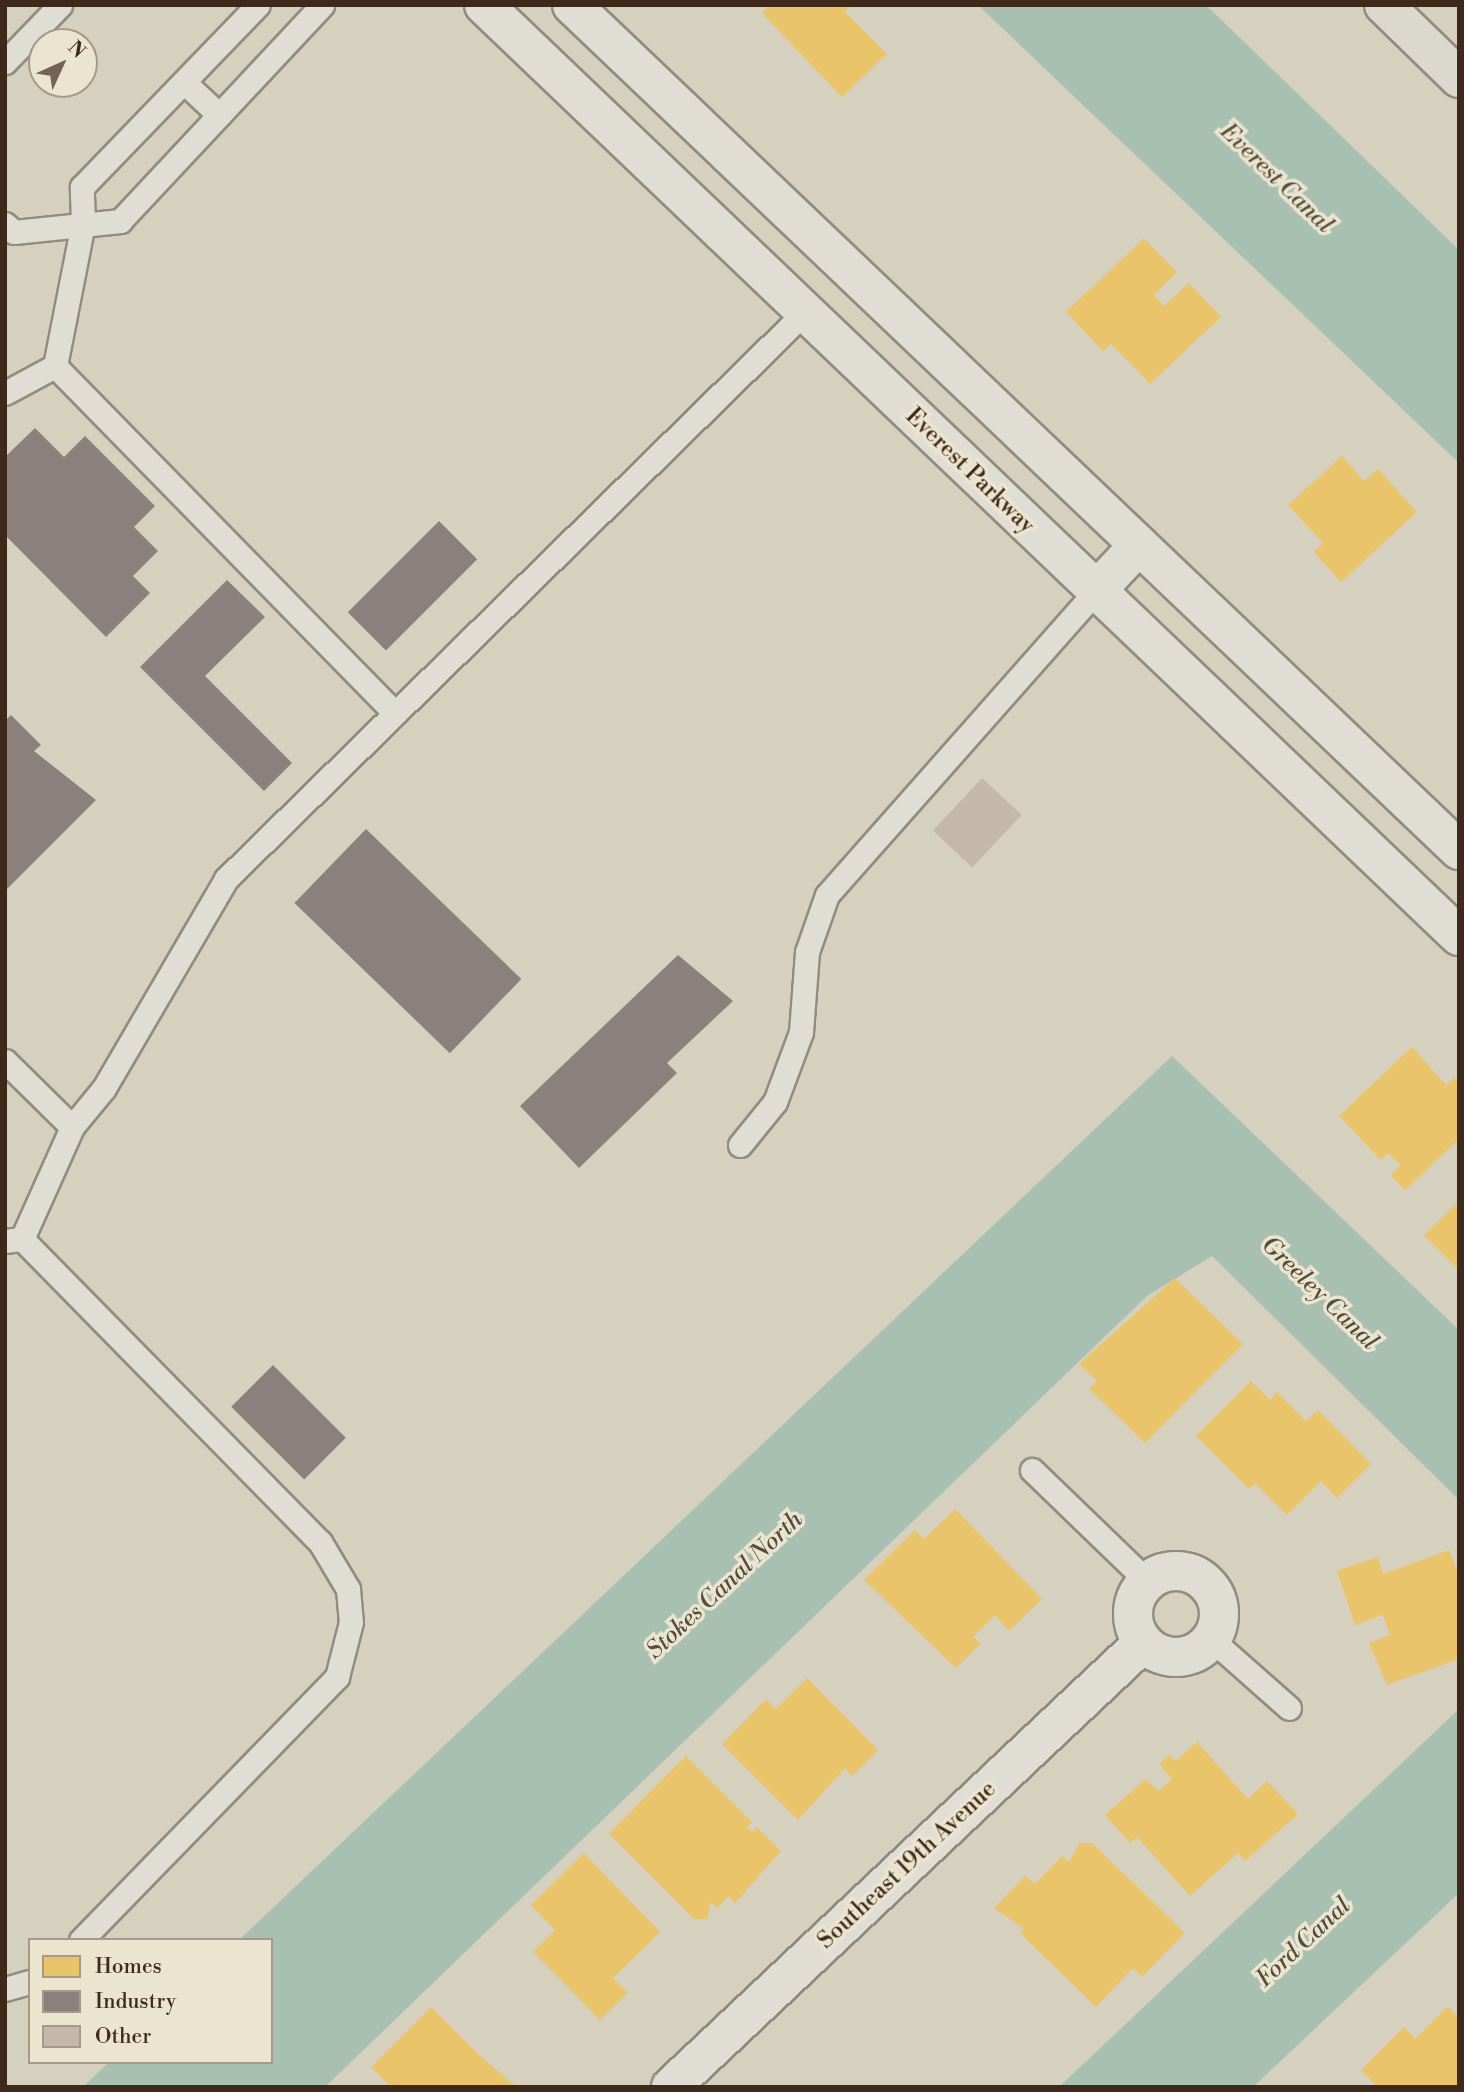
<!DOCTYPE html>
<html>
<head>
<meta charset="utf-8">
<style>
	body { margin:0 }
	#map { position:relative; width:1464px; height:2092px; overflow:hidden; background:#d6d0bf; font-family:"Libre Bodoni",serif }
	div>[style] { position:absolute }
	[style*='--x'] { left:calc(var(--x)*1px); top:calc(var(--y)*1px); width:calc(var(--w)*1px); rotate:calc(var(--a)*1deg) }
	.water>* { inset:0; background:#a8c0b1 }
	.homes>* { inset:0; background:#e9c46a }
	.industry>* { inset:0; background:#8a817c; transform-origin:0 0 }
	.building>* { inset:0; background:#c4b8aa; transform-origin:0 0 }
	.roads { filter:drop-shadow(2px 0 #928c80) drop-shadow(-2px 0 #928c80) drop-shadow(0 2px #928c80) drop-shadow(0 -2px #928c80) }
	.lane>* { height:23px; margin:-11.5px; padding:0 11.5px; transform-origin:11.5px; border-radius:11.5px; background:#e0ddd4 }
	.street>* { height:38px; margin:-19px; padding:0 19px; transform-origin:19px; border-radius:19px; background:#e0ddd4 }
	.street>.ring { margin:-19px; padding:0; box-sizing:content-box; background:none; border:38px solid #e0ddd4; border-radius:50% }
	.secondary>* { height:38px; margin:-19px; padding:0 19px; transform-origin:19px; border-radius:19px; background:#e0ddd4 }
	.highway>* { height:38px; margin:-19px; padding:0 19px; transform-origin:19px; border-radius:19px; background:#dbd8cd }
	span { translate:-50% -50%; white-space:nowrap; text-align:center; line-height:1.15; -webkit-text-stroke:7px #ebe4cf; paint-order:stroke }
	.street-label { font-size:23px; color:#3f291a }
	.water-label { font-size:24px; color:#544d3e; font-style:italic }
	.frame { position:absolute; inset:0; border:7px solid #3f291a; pointer-events:none }
	.legend { position:absolute; left:28px; top:1938px; width:245px; height:126px; box-sizing:border-box; background:#ebe4cf; border:2px solid #a69987; margin:0; padding:9px 12px; list-style:none; font-size:21px; color:#3f291a }
	.legend li { display:flex; align-items:center; gap:14px; height:35px }
	.legend b { width:35px; border:2px solid #a69987 }
	.north { position:absolute; left:28px; top:28px; width:70px; height:70px; box-sizing:border-box; background:#ebe4cf; border:2px solid #a69987; border-radius:50%; rotate:45deg; font-size:19px; font-weight:700; line-height:28px; text-align:center; color:#3f291a }
	.north::after { content:''; display:block; margin:auto; width:24px; height:32px; background:#746354; clip-path:polygon(50% 0,100% 100%,50% 72%,0 100%) }
</style>
</head>
<body>
<div id="map">
	<div class="water">
		<i style="clip-path:polygon(978px 5px,1206px 5px,1459px 250px,1459px 463px)"></i>
		<i style="clip-path:polygon(1172px 1056px,1459px 1330px,1459px 1500px,1212px 1256px,1147px 1296px,325px 2087px,83px 2087px,109px 2062px,271px 2062px,271px 1940px,239px 1940px)"></i>
		<i style="clip-path:polygon(1459px 1709px,1459px 1893px,1253px 2087px,1059px 2087px)"></i>
	</div>
	<div class="homes">
		<i style="clip-path:polygon(770px 5px,852px 5px,845px 12px,887px 54px,842px 97px,762px 13px)"></i>
		<i style="clip-path:polygon(1144px 238px,1177px 272px,1154px 295px,1164px 306px,1189px 283px,1221px 317px,1150px 384px,1111px 344px,1103px 351px,1066px 312px)"></i>
		<i style="clip-path:polygon(1342px 456px,1364px 481px,1378px 469px,1417px 512px,1341px 582px,1314px 552px,1323px 543px,1288px 505px)"></i>
		<i style="clip-path:polygon(1412px 1047px,1446px 1085px,1454px 1078px,1459px 1083px,1459px 1139px,1405px 1190px,1391px 1175px,1401px 1165px,1388px 1153px,1381px 1160px,1339px 1116px)"></i>
		<i style="clip-path:polygon(1459px 1201px,1459px 1270px,1424px 1235px)"></i>
		<i style="clip-path:polygon(1175px 1278px,1243px 1344px,1145px 1443px,1089px 1389px,1097px 1381px,1079px 1364px)"></i>
		<i style="clip-path:polygon(1251px 1381px,1270px 1400px,1277px 1392px,1306px 1421px,1318px 1410px,1371px 1464px,1337px 1498px,1321px 1481px,1287px 1515px,1255px 1483px,1249px 1489px,1196px 1436px)"></i>
		<i style="clip-path:polygon(955px 1509px,1042px 1599px,1009px 1631px,995px 1615px,973px 1637px,981px 1644px,956px 1668px,864px 1580px,915px 1530px,924px 1539px)"></i>
		<i style="clip-path:polygon(1449px 1550px,1459px 1576px,1459px 1659px,1387px 1685px,1369px 1643px,1390px 1635px,1383px 1615px,1355px 1625px,1337px 1571px,1378px 1557px,1383px 1574px)"></i>
		<i style="clip-path:polygon(807px 1678px,878px 1750px,852px 1776px,845px 1768px,798px 1820px,722px 1744px,766px 1699px,776px 1709px)"></i>
		<i style="clip-path:polygon(1197px 1742px,1248px 1799px,1267px 1781px,1298px 1814px,1245px 1861px,1238px 1853px,1190px 1896px,1137px 1837px,1130px 1843px,1105px 1815px,1146px 1779px,1158px 1791px,1172px 1779px,1159px 1764px,1170px 1755px,1176px 1761px)"></i>
		<i style="clip-path:polygon(686px 1756px,752px 1822px,747px 1827px,752px 1832px,757px 1827px,781px 1851px,735px 1903px,729px 1896px,717px 1908px,711px 1902px,707px 1919px,694px 1919px,609px 1834px)"></i>
		<i style="clip-path:polygon(1080px 1843px,1092px 1843px,1185px 1933px,1142px 1977px,1133px 1968px,1096px 2007px,1020px 1933px,1024px 1929px,994px 1908px,1025px 1876px,1035px 1884px,1062px 1856px,1069px 1862px)"></i>
		<i style="clip-path:polygon(584px 1853px,660px 1932px,613px 1978px,628px 1993px,600px 2020px,533px 1952px,555px 1930px,531px 1905px)"></i>
		<i style="clip-path:polygon(1448px 2006px,1459px 2018px,1459px 2087px,1378px 2087px,1361px 2070px,1404px 2027px,1415px 2039px)"></i>
		<i style="clip-path:polygon(431px 2007px,475px 2051px,516px 2087px,391px 2087px,371px 2067px)"></i>
	</div>
	<div class="industry">
		<i style="clip-path:polygon(35px 428px,64px 457px,85px 436px,155px 506px,134px 527px,158px 551px,133px 576px,150px 593px,106px 637px,5px 535px,5px 457px)"></i>
		<i style="left:439px;top:521px;width:54px;height:129px;rotate:45deg"></i>
		<i style="clip-path:polygon(227px 580px,265px 617px,205px 676px,292px 763px,264px 791px,140px 667px)"></i>
		<i style="clip-path:polygon(11px 715px,41px 745px,34px 751px,96px 800px,5px 891px,5px 721px)"></i>
		<i style="left:366px;top:829px;width:216px;height:103px;rotate:44deg"></i>
		<i style="clip-path:polygon(678px 955px,733px 1001px,667px 1063px,677px 1073px,579px 1168px,520px 1106px)"></i>
		<i style="left:273px;top:1365px;width:103px;height:59px;rotate:45deg"></i>
	</div>
	<div class="building">
		<i style="left:982px;top:778px;width:54px;height:72px;rotate:43deg"></i>
	</div>
	<div class="roads">
		<div class="lane">
			<i style="--x:5;--y:62;--w:79;--a:-46"></i>
			<i style="--x:184;--y:82;--w:48;--a:43.3"></i>
			<i style="--x:5;--y:224;--w:12;--a:42"></i>
			<i style="--x:14;--y:232;--w:107;--a:-5.9"></i>
			<i style="--x:120;--y:221;--w:296;--a:-46.9"></i>
			<i style="--x:55;--y:366;--w:146;--a:-78.9"></i>
			<i style="--x:83;--y:223;--w:36;--a:-92"></i>
			<i style="--x:82;--y:187;--w:253;--a:-46"></i>
			<i style="--x:5;--y:393;--w:57;--a:-28.4"></i>
			<i style="--x:55;--y:366;--w:486;--a:45.6"></i>
			<i style="--x:5;--y:1061;--w:94;--a:44.6"></i>
			<i style="--x:72;--y:1127;--w:50;--a:-50.6"></i>
			<i style="--x:104;--y:1088;--w:242;--a:-59.7"></i>
			<i style="--x:226;--y:879;--w:809;--a:-44.4"></i>
			<i style="--x:740;--y:1145;--w:55;--a:-50.9"></i>
			<i style="--x:775;--y:1102;--w:75;--a:-69.6"></i>
			<i style="--x:801;--y:1032;--w:80;--a:-85.7"></i>
			<i style="--x:807;--y:952;--w:60;--a:-70.7"></i>
			<i style="--x:827;--y:895;--w:406;--a:-48.5"></i>
			<i style="--x:22;--y:1239;--w:123;--a:-65.9"></i>
			<i style="--x:5;--y:1241;--w:17;--a:-7"></i>
			<i style="--x:22;--y:1239;--w:425;--a:45.5"></i>
			<i style="--x:320;--y:1542;--w:55;--a:59.2"></i>
			<i style="--x:348;--y:1589;--w:33;--a:85"></i>
			<i style="--x:351;--y:1622;--w:57;--a:104.3"></i>
			<i style="--x:337;--y:1677;--w:367;--a:134.2"></i>
			<i style="--x:1032;--y:1470;--w:160;--a:44"></i>
			<i style="--x:1211;--y:1639;--w:104;--a:41.5"></i>
			<i style="--x:5;--y:1989;--w:26;--a:-16"></i>
		</div>
		<div class="street">
			<i class="ring" style="left:1133px;top:1571px;width:48px;height:48px"></i>
			<i style="--x:671;--y:2087;--w:648;--a:-43.25"></i>
		</div>
		<div class="secondary">
			<i style="--x:484;--y:5;--w:1348;--a:43.68"></i>
			<i style="--x:572;--y:5;--w:1225;--a:43.61"></i>
			<i style="--x:1096;--y:591;--w:63;--a:-46.9"></i>
		</div>
		<div class="highway">
			<i style="--x:1384;--y:5;--w:105;--a:44.2"></i>
		</div>
	</div>
	<div class="street-label">
		<span style="left:970px;top:471px;rotate:44deg">Everest Parkway</span>
		<span style="left:907px;top:1865px;rotate:-43deg">Southeast 19th Avenue</span>
	</div>
	<div class="water-label">
		<span style="left:1276px;top:179px;rotate:44deg">Everest Canal</span>
		<span style="left:1319px;top:1294px;rotate:44deg">Greeley Canal</span>
		<span style="left:725px;top:1586px;rotate:-43deg">Stokes Canal North</span>
		<span style="left:1304px;top:1943px;rotate:-43deg">Ford Canal</span>
	</div>
	<div class="frame"></div>
	<ul class="legend">
	<li><b style="height:19px;background:#e9c46a"></b>Homes</li>
	<li><b style="height:19px;background:#8a817c"></b>Industry</li>
	<li><b style="height:19px;background:#c4b8aa"></b>Other</li>
	</ul>
	<div class="north">N</div>
</div>
</body>
</html>
